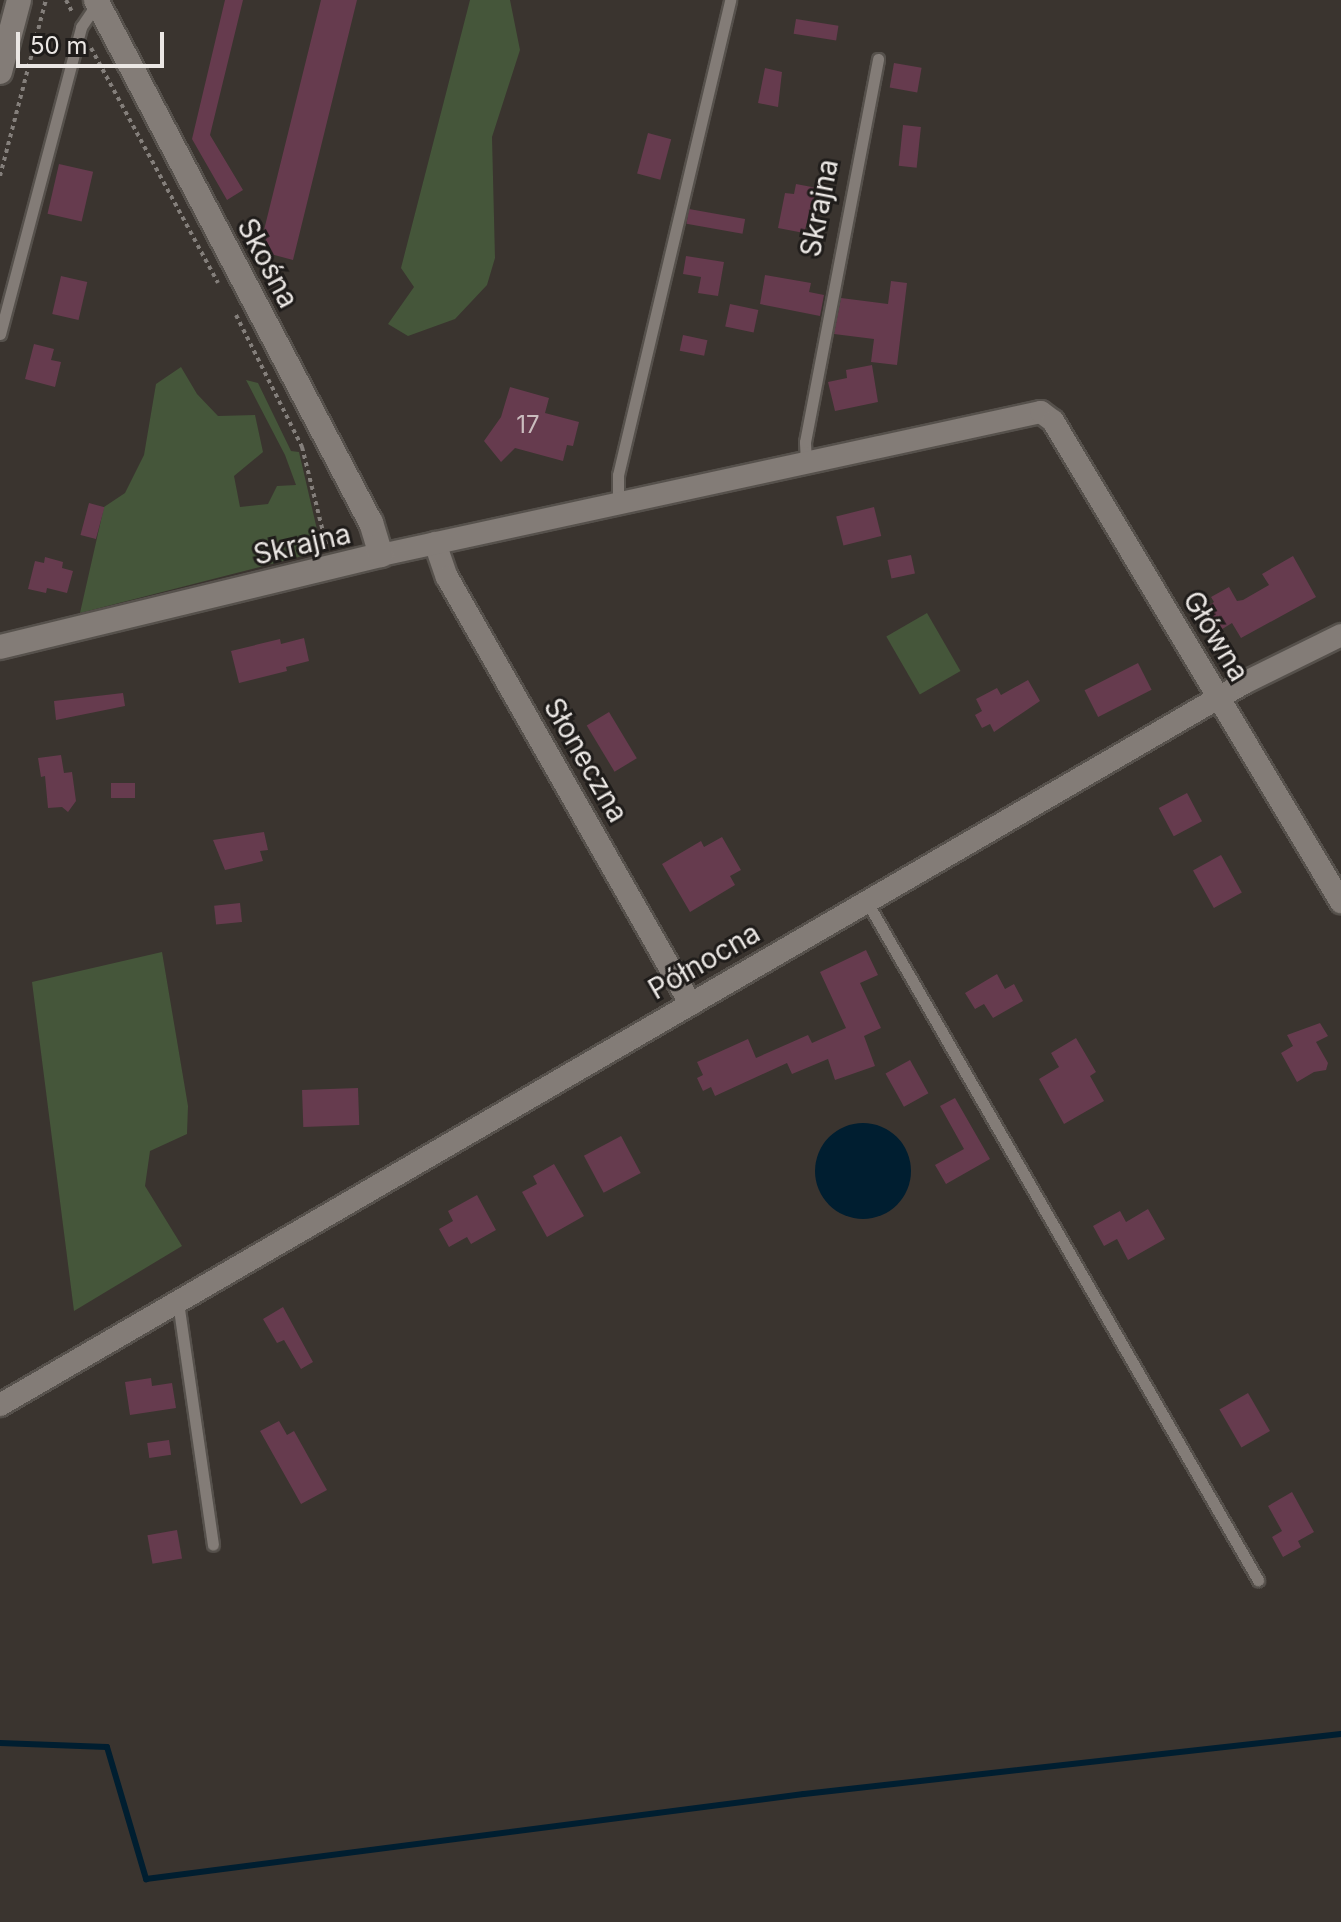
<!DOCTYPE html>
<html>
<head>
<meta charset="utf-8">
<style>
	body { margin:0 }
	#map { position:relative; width:1341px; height:1922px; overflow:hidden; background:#3a342f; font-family:Inter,sans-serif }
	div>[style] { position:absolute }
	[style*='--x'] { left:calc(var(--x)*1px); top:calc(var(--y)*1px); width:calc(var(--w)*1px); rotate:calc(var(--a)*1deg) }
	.green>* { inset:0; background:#45563a; transform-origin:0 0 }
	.water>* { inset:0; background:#001e30 }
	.round { border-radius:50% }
	.stream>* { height:6px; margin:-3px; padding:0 3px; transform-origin:3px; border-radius:3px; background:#001e30 }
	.building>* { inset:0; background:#663b4e; transform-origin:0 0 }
	.path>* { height:4px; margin-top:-2px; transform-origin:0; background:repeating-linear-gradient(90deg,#847f7b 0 4px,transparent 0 8px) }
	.roads { filter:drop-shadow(2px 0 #56514c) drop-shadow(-2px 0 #56514c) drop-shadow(0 2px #56514c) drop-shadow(0 -2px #56514c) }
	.lane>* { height:11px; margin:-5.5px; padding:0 5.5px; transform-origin:5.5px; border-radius:5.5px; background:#837c77 }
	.street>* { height:22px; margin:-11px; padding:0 11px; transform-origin:11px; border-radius:11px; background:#837c77 }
	.secondary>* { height:24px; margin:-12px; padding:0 12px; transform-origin:12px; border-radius:12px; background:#837c77 }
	span { translate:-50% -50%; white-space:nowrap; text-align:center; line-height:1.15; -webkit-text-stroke:6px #1f1c1a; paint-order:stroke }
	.number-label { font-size:24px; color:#cabcbe }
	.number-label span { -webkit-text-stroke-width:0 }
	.street-label { font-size:28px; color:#ebe7e4 }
	.scale { position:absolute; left:16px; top:32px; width:148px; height:36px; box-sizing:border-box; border:4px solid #ebe7e4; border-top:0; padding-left:10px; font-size:24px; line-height:28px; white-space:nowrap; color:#ebe7e4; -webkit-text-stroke:6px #1f1c1a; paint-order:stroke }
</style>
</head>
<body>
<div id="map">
	<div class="green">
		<i style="clip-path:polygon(470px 0,510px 0,520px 50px,492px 137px,495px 258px,487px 285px,455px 319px,408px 336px,388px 324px,414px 287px,401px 268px)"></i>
		<i style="clip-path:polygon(181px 367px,197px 394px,218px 416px,255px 415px,263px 452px,234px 476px,240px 507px,268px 504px,277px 486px,296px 485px,285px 455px,246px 380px,258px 383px,291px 451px,299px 452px,322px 551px,80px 613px,104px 507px,125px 493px,144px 455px,156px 384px)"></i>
		<i style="left:927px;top:613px;width:67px;height:47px;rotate:60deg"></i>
		<i style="clip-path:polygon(162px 952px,188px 1106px,187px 1134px,150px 1151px,145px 1186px,182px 1246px,74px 1311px,32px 982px)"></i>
	</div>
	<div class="water">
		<i class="round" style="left:815px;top:1123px;width:96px;height:96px"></i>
	</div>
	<div class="stream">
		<i style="--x:0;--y:1743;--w:107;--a:2.1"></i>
		<i style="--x:107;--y:1747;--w:138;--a:73.5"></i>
		<i style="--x:146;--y:1879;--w:663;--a:-7.36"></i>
		<i style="--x:804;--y:1794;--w:540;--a:-6.38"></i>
	</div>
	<div class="building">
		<i style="clip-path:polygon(225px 0,243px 0,210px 135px,243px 190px,227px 200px,192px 139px)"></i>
		<i style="clip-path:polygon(321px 0,357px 0,293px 260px,263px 252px,267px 235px,263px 234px)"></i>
		<i style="left:796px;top:19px;width:43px;height:15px;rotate:9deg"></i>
		<i style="left:894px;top:63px;width:28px;height:25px;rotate:10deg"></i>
		<i style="clip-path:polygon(765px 68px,782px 72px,778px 107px,758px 103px)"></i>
		<i style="left:903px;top:125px;width:18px;height:41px;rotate:6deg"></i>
		<i style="left:648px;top:133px;width:24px;height:42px;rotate:15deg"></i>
		<i style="left:59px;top:164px;width:35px;height:51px;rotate:13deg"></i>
		<i style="clip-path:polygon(796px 184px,817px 188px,804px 233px,778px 228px,785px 193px,794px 194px)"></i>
		<i style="left:689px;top:209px;width:57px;height:15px;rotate:10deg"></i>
		<i style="clip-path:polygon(686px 256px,724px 262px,718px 296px,698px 293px,701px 277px,683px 274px)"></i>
		<i style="clip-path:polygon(765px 275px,811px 283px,809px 292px,824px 295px,820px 316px,760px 304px)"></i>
		<i style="left:61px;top:276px;width:27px;height:39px;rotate:13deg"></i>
		<i style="clip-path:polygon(891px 281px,907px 283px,897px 365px,871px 362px,874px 339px,834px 334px,841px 298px,888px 304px)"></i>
		<i style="left:730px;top:304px;width:29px;height:23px;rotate:12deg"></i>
		<i style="left:683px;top:335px;width:25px;height:16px;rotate:12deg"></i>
		<i style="clip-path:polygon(34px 344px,54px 349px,51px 360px,61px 362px,55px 387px,25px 379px)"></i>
		<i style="clip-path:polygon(872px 365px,878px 402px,835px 411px,828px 382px,847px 378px,846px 370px)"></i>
		<i style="clip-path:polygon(510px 387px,549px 398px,545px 413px,579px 422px,573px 446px,567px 445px,563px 461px,515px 448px,501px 462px,484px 441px,501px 417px)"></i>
		<i style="left:89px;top:503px;width:16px;height:33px;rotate:15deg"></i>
		<i style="left:874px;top:507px;width:30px;height:39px;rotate:76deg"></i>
		<i style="left:911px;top:555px;width:19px;height:24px;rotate:78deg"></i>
		<i style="clip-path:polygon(1293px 556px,1316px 597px,1241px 638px,1232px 623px,1219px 631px,1207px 607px,1214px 602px,1211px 597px,1229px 587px,1237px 601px,1243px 600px,1269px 585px,1262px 574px)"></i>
		<i style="clip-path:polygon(45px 557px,63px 562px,62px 568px,73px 571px,67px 593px,47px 588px,46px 593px,28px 589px,35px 561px,44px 563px)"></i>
		<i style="clip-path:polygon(304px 638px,309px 661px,286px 667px,287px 671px,239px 683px,231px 651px,280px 639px,281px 644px)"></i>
		<i style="left:1138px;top:663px;width:30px;height:60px;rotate:63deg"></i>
		<i style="clip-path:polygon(1028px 680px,1040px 701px,994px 732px,990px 724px,982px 728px,975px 715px,982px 711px,976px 699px,997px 688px,1001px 695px)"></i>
		<i style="clip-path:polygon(123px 693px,125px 706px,56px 720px,54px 701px)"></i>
		<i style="left:609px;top:712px;width:54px;height:26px;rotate:59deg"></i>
		<i style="clip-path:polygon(61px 755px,64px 773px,72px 772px,76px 801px,68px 812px,62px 807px,48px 808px,45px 776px,41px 777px,38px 758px)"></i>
		<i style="left:135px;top:783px;width:15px;height:24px;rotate:90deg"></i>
		<i style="left:1187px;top:793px;width:32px;height:32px;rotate:62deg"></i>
		<i style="clip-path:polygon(264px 832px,268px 850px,260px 851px,263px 861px,225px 870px,213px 840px)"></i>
		<i style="clip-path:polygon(722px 837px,741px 870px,730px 876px,735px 885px,690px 912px,662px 864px,701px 841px,704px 847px)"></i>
		<i style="left:1221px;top:855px;width:43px;height:32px;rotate:61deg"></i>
		<i style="left:240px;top:903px;width:19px;height:26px;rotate:84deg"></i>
		<i style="clip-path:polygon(866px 950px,878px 975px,860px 983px,881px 1028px,864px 1036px,875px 1066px,835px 1080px,828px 1059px,792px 1074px,787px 1063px,715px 1096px,711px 1087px,703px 1091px,697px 1078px,703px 1075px,697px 1062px,748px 1039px,756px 1058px,808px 1035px,812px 1043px,846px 1028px,820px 972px)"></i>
		<i style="clip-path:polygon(997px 974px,1005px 989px,1014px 984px,1023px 1001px,993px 1018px,984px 1004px,975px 1009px,965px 993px)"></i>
		<i style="clip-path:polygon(1320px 1023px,1328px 1036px,1316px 1042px,1328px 1063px,1326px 1070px,1314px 1072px,1297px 1082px,1281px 1053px,1293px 1046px,1287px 1035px)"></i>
		<i style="clip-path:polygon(1076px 1038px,1096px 1072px,1090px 1076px,1104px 1101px,1064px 1124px,1039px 1079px,1059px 1067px,1051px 1053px)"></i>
		<i style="left:910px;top:1060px;width:38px;height:28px;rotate:61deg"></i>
		<i style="left:358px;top:1088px;width:37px;height:56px;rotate:88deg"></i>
		<i style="clip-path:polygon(955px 1098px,990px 1159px,946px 1184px,935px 1165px,964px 1149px,940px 1106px)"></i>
		<i style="left:621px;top:1136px;width:42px;height:42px;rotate:62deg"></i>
		<i style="clip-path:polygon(554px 1164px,584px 1216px,547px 1237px,522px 1192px,537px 1184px,533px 1176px)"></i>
		<i style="clip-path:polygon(477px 1195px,496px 1230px,471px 1244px,467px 1237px,449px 1247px,439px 1229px,453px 1221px,448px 1211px)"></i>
		<i style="clip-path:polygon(1148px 1209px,1165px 1239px,1128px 1260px,1117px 1239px,1104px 1246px,1093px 1226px,1120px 1211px,1126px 1222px)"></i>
		<i style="clip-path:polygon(283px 1307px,313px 1362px,301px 1369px,284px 1340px,277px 1343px,263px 1319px)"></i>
		<i style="clip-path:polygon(151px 1378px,152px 1386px,172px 1383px,176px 1408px,130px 1415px,125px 1382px)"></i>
		<i style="left:1248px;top:1393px;width:44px;height:33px;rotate:60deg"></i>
		<i style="clip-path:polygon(279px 1421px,287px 1435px,294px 1431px,327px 1490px,301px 1504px,260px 1431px)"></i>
		<i style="left:169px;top:1440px;width:15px;height:22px;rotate:82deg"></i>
		<i style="clip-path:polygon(1292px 1492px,1314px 1532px,1298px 1541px,1301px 1547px,1283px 1557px,1272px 1537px,1282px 1531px,1268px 1506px)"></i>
		<i style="left:177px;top:1530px;width:29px;height:30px;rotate:80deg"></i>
	</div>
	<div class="path">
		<i style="--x:66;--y:0;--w:13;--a:63"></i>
		<i style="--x:91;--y:48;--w:267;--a:61.6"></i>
		<i style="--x:0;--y:176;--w:182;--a:-75.4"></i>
		<i style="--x:236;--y:315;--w:148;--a:63.4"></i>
		<i style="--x:302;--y:447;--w:104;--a:76.1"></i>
	</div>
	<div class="roads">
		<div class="lane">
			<i style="--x:0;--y:334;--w:318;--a:-75.2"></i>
			<i style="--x:81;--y:27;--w:29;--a:-56"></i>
			<i style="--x:806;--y:462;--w:20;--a:-93"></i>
			<i style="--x:805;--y:442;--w:390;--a:-79.2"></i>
			<i style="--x:618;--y:503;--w:28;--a:-90"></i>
			<i style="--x:618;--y:475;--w:488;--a:-76.7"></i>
			<i style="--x:867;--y:902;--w:783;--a:60.03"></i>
			<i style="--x:178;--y:1302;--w:245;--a:81.8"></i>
		</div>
		<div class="street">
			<i style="--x:435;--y:543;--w:36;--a:71"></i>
			<i style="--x:447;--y:577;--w:492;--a:60.3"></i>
			<i style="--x:381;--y:555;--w:675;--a:-12.23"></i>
			<i style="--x:1041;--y:412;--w:15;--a:37"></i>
			<i style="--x:1053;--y:421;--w:561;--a:59.09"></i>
			<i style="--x:0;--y:1405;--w:1438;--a:-30.13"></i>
			<i style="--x:1244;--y:683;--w:108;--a:-26.3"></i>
		</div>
		<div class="secondary">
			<i style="--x:0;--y:72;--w:74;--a:-75.2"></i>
			<i style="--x:0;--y:647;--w:392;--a:-13.6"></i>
			<i style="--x:381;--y:555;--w:34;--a:-107"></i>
			<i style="--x:371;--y:523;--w:591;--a:-117.74"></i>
		</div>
	</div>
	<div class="number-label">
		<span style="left:528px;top:425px">17</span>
	</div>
	<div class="street-label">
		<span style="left:819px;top:208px;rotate:-79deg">Skrajna</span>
		<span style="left:268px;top:263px;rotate:62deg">Skośna</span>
		<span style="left:302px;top:544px;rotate:-13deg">Skrajna</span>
		<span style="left:1216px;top:636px;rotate:59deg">Główna</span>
		<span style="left:586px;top:760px;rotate:60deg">Słoneczna</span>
		<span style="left:704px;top:961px;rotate:-30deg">Północna</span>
	</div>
	<div class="scale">50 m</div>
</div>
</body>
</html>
